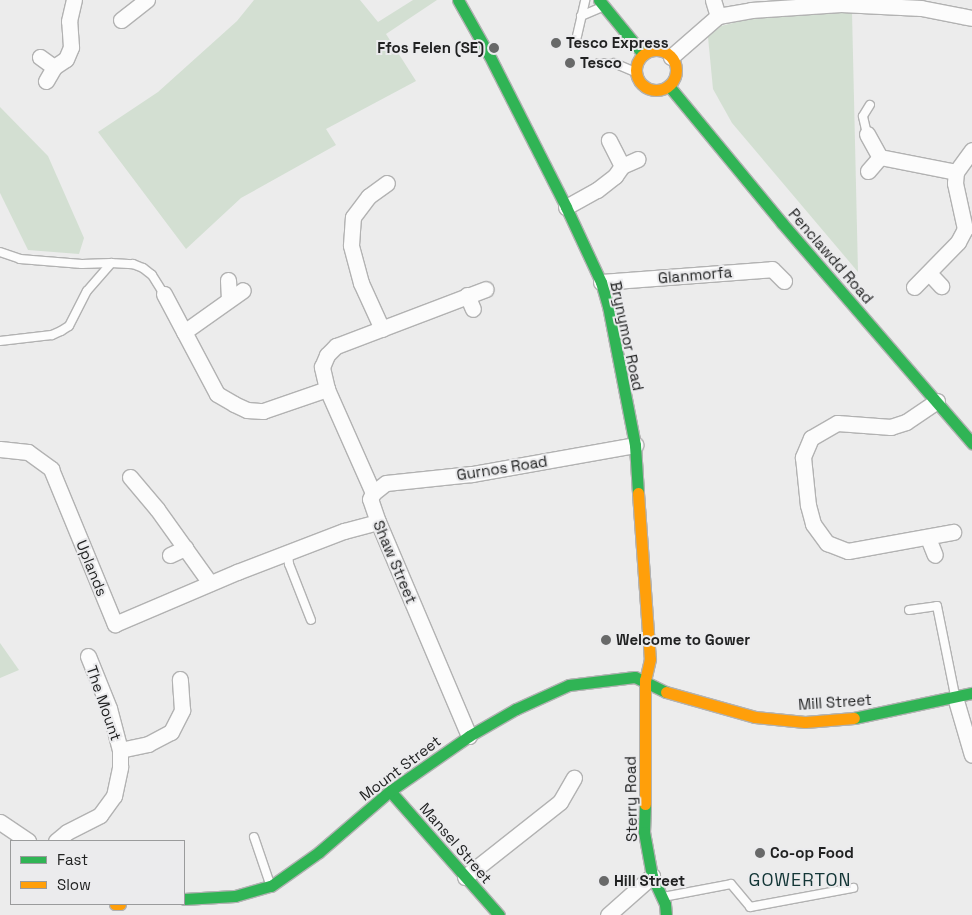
<!DOCTYPE html>
<html>
<head>
<meta charset="utf-8">
<style>
	body { margin:0 }
	#map { position:relative; width:972px; height:915px; overflow:hidden; background:#ececec; font-family:"Space Grotesk",sans-serif }
	div>[style] { position:absolute }
	[style*='--x'] { left:calc(var(--x)*1px); top:calc(var(--y)*1px); width:calc(var(--w)*1px); rotate:calc(var(--a)*1deg) }
	.green>* { inset:0; background:#d3dfd2 }
	.roads { filter:drop-shadow(1px 0 #b2b2b2) drop-shadow(-1px 0 #b2b2b2) drop-shadow(0 1px #b2b2b2) drop-shadow(0 -1px #b2b2b2) }
	.lane>* { height:8px; margin:-4px; padding:0 4px; transform-origin:4px; border-radius:4px; background:#fcfcfc }
	.street>* { height:15px; margin:-7.5px; padding:0 7.5px; transform-origin:7.5px; border-radius:7.5px; background:#fcfcfc }
	.fast>* { height:11px; margin:-5.5px; padding:0 5.5px; transform-origin:5.5px; border-radius:5.5px; background:#30b455 }
	.slow>* { height:11px; margin:-5.5px; padding:0 5.5px; transform-origin:5.5px; border-radius:5.5px; background:#ff9f0a }
	.slow>.ring { margin:-5.5px; padding:0; box-sizing:content-box; background:none; border:11px solid #ff9f0a; border-radius:50% }
	.dots>* { width:14px; height:14px; translate:-50% -50%; box-sizing:border-box; border:2px solid #ebebed; border-radius:50% }
	span { translate:-50% -50%; white-space:nowrap; text-align:center; line-height:1.15; -webkit-text-stroke:4px #ebebed; paint-order:stroke }
	.poi-label { font-size:15px; color:#212222; font-weight:700 }
	.left { translate:0 -50%; text-align:left }
	.right { translate:-100% -50%; text-align:right }
	.street-label { font-size:15px; color:#212222 }
	.quarter-label { font-size:18px; color:#133636; letter-spacing:1px }
	.legend { position:absolute; left:10px; top:840px; width:175px; height:65px; box-sizing:border-box; background:#ebebed; border:1px solid #9a9b9c; margin:0; padding:6px 9px; list-style:none; font-size:15px; color:#212222 }
	.legend li { display:flex; align-items:center; gap:10px; height:25px }
	.legend b { width:25px; border:1px solid #9a9b9c }
</style>
</head>
<body>
<div id="map">
	<div class="green">
		<i style="clip-path:polygon(254px 0,360px 0,378px 22px,413px 0,437px 0,386px 34px,416px 81px,326px 129px,336px 145px,241px 198px,186px 249px,98px 132px,158px 92px,237px 21px)"></i>
		<i style="clip-path:polygon(852px 12px,858px 272px,732px 123px,713px 89px,708px 37px,721px 26px,757px 17px)"></i>
		<i style="clip-path:polygon(0 107px,48px 156px,84px 238px,79px 254px,28px 250px,0 193px)"></i>
		<i style="clip-path:polygon(0 643px,19px 670px,0 678px)"></i>
	</div>
	<div class="roads">
		<div class="lane">
			<i style="--x:581;--y:16;--w:23;--a:-23"></i>
			<i style="--x:577;--y:36;--w:37;--a:-77"></i>
			<i style="--x:599;--y:63;--w:15;--a:0"></i>
			<i style="--x:614;--y:63;--w:23;--a:23"></i>
			<i style="--x:867;--y:134;--w:18;--a:-103"></i>
			<i style="--x:863;--y:116;--w:13;--a:-58"></i>
			<i style="--x:0;--y:252;--w:21;--a:19"></i>
			<i style="--x:20;--y:259;--w:62;--a:4.6"></i>
			<i style="--x:82;--y:264;--w:29;--a:-2"></i>
			<i style="--x:0;--y:341;--w:52;--a:-6.6"></i>
			<i style="--x:52;--y:335;--w:10;--a:-24"></i>
			<i style="--x:61;--y:331;--w:9;--a:-32"></i>
			<i style="--x:69;--y:326;--w:39;--a:-63"></i>
			<i style="--x:87;--y:291;--w:37;--a:-49"></i>
			<i style="--x:111;--y:263;--w:22;--a:3"></i>
			<i style="--x:133;--y:264;--w:11;--a:22"></i>
			<i style="--x:143;--y:268;--w:11;--a:38"></i>
			<i style="--x:152;--y:275;--w:22;--a:58"></i>
			<i style="--x:288;--y:553;--w:11;--a:85"></i>
			<i style="--x:289;--y:564;--w:60;--a:68.6"></i>
			<i style="--x:909;--y:610;--w:28;--a:-8"></i>
			<i style="--x:937;--y:606;--w:91;--a:78.6"></i>
			<i style="--x:254;--y:837;--w:50;--a:71.2"></i>
			<i style="--x:663;--y:897;--w:69;--a:-10.8"></i>
			<i style="--x:731;--y:884;--w:30;--a:50"></i>
			<i style="--x:750;--y:907;--w:105;--a:-10.5"></i>
		</div>
		<div class="street">
			<i style="--x:713;--y:0;--w:17;--a:73"></i>
			<i style="--x:121;--y:20;--w:33;--a:-38"></i>
			<i style="--x:40;--y:57;--w:17;--a:36"></i>
			<i style="--x:671;--y:57;--w:62;--a:-41.1"></i>
			<i style="--x:718;--y:16;--w:34;--a:-10"></i>
			<i style="--x:751;--y:10;--w:90;--a:-3.8"></i>
			<i style="--x:841;--y:4;--w:80;--a:2.9"></i>
			<i style="--x:921;--y:8;--w:52;--a:11.1"></i>
			<i style="--x:46;--y:81;--w:16;--a:-60"></i>
			<i style="--x:54;--y:67;--w:14;--a:-34"></i>
			<i style="--x:66;--y:59;--w:13;--a:-67"></i>
			<i style="--x:71;--y:47;--w:26;--a:-94"></i>
			<i style="--x:69;--y:21;--w:22;--a:-77"></i>
			<i style="--x:867;--y:134;--w:26;--a:61"></i>
			<i style="--x:880;--y:157;--w:77;--a:11.2"></i>
			<i style="--x:622;--y:166;--w:17;--a:-24"></i>
			<i style="--x:868;--y:171;--w:18;--a:-49"></i>
			<i style="--x:566;--y:207;--w:35;--a:-29"></i>
			<i style="--x:597;--y:190;--w:23;--a:-38"></i>
			<i style="--x:615;--y:176;--w:12;--a:-55"></i>
			<i style="--x:622;--y:166;--w:29;--a:-117"></i>
			<i style="--x:929;--y:273;--w:18;--a:47"></i>
			<i style="--x:228;--y:280;--w:19;--a:87"></i>
			<i style="--x:601;--y:282;--w:171;--a:-4.3"></i>
			<i style="--x:772;--y:269;--w:17;--a:45"></i>
			<i style="--x:914;--y:287;--w:63;--a:-45.6"></i>
			<i style="--x:958;--y:242;--w:15;--a:-62"></i>
			<i style="--x:965;--y:229;--w:47;--a:-102.3"></i>
			<i style="--x:955;--y:183;--w:11;--a:-85"></i>
			<i style="--x:956;--y:172;--w:27;--a:-54"></i>
			<i style="--x:164;--y:294;--w:113;--a:62.1"></i>
			<i style="--x:217;--y:394;--w:20;--a:30"></i>
			<i style="--x:234;--y:404;--w:14;--a:25"></i>
			<i style="--x:247;--y:410;--w:16;--a:4"></i>
			<i style="--x:263;--y:411;--w:68;--a:-19"></i>
			<i style="--x:467;--y:295;--w:15;--a:67"></i>
			<i style="--x:382;--y:329;--w:51;--a:-114.5"></i>
			<i style="--x:361;--y:283;--w:39;--a:-105"></i>
			<i style="--x:351;--y:245;--w:28;--a:-86"></i>
			<i style="--x:353;--y:217;--w:26;--a:-53"></i>
			<i style="--x:369;--y:196;--w:22;--a:-36"></i>
			<i style="--x:184;--y:332;--w:72;--a:-35.4"></i>
			<i style="--x:937;--y:401;--w:37;--a:146"></i>
			<i style="--x:906;--y:422;--w:16;--a:162"></i>
			<i style="--x:891;--y:427;--w:54;--a:-175.8"></i>
			<i style="--x:837;--y:423;--w:30;--a:150"></i>
			<i style="--x:811;--y:438;--w:21;--a:113"></i>
			<i style="--x:803;--y:457;--w:48;--a:84.1"></i>
			<i style="--x:808;--y:505;--w:20;--a:75"></i>
			<i style="--x:813;--y:524;--w:24;--a:54"></i>
			<i style="--x:827;--y:543;--w:22;--a:21"></i>
			<i style="--x:848;--y:551;--w:107;--a:-10.3"></i>
			<i style="--x:0;--y:449;--w:28;--a:6"></i>
			<i style="--x:28;--y:452;--w:29;--a:36"></i>
			<i style="--x:51;--y:469;--w:168;--a:67.6"></i>
			<i style="--x:115;--y:624;--w:133;--a:-23.1"></i>
			<i style="--x:237;--y:572;--w:115;--a:-21"></i>
			<i style="--x:344;--y:531;--w:35;--a:-15"></i>
			<i style="--x:130;--y:477;--w:42;--a:49.8"></i>
			<i style="--x:157;--y:509;--w:91;--a:54.4"></i>
			<i style="--x:373;--y:493;--w:16;--a:-38"></i>
			<i style="--x:386;--y:483;--w:86;--a:-6"></i>
			<i style="--x:472;--y:474;--w:166;--a:-10.1"></i>
			<i style="--x:928;--y:538;--w:18;--a:68"></i>
			<i style="--x:170;--y:555;--w:17;--a:-25"></i>
			<i style="--x:955;--y:697;--w:60;--a:73.7"></i>
			<i style="--x:469;--y:736;--w:233;--a:-113"></i>
			<i style="--x:378;--y:522;--w:24;--a:-109"></i>
			<i style="--x:370;--y:499;--w:7;--a:-63"></i>
			<i style="--x:373;--y:493;--w:114;--a:-113.9"></i>
			<i style="--x:327;--y:389;--w:23;--a:-103"></i>
			<i style="--x:322;--y:367;--w:13;--a:-67"></i>
			<i style="--x:327;--y:355;--w:13;--a:-45"></i>
			<i style="--x:336;--y:346;--w:160;--a:-20.8"></i>
			<i style="--x:120;--y:750;--w:29;--a:-12"></i>
			<i style="--x:148;--y:744;--w:26;--a:-28"></i>
			<i style="--x:171;--y:732;--w:25;--a:-63"></i>
			<i style="--x:182;--y:710;--w:31;--a:-94"></i>
			<i style="--x:0;--y:822;--w:34;--a:34"></i>
			<i style="--x:56;--y:841;--w:14;--a:-39"></i>
			<i style="--x:67;--y:832;--w:37;--a:-27"></i>
			<i style="--x:100;--y:815;--w:24;--a:-54"></i>
			<i style="--x:114;--y:796;--w:30;--a:-78"></i>
			<i style="--x:120;--y:767;--w:17;--a:-90"></i>
			<i style="--x:120;--y:750;--w:43;--a:-104.7"></i>
			<i style="--x:109;--y:708;--w:56;--a:-112"></i>
			<i style="--x:465;--y:877;--w:121;--a:-38.3"></i>
			<i style="--x:560;--y:802;--w:28;--a:-60"></i>
			<i style="--x:608;--y:915;--w:59;--a:-41.6"></i>
		</div>
		<div class="fast">
			<i style="--x:458;--y:0;--w:63;--a:60.6"></i>
			<i style="--x:489;--y:55;--w:170;--a:63.1"></i>
			<i style="--x:566;--y:207;--w:83;--a:65"></i>
			<i style="--x:601;--y:282;--w:25;--a:74"></i>
			<i style="--x:608;--y:306;--w:142;--a:79"></i>
			<i style="--x:635;--y:445;--w:48;--a:86.4"></i>
			<i style="--x:599;--y:0;--w:70;--a:50.8"></i>
			<i style="--x:669;--y:86;--w:178;--a:50.5"></i>
			<i style="--x:782;--y:223;--w:291;--a:49.2"></i>
			<i style="--x:854;--y:718;--w:121;--a:-12"></i>
			<i style="--x:390;--y:791;--w:165;--a:48.7"></i>
			<i style="--x:645;--y:804;--w:28;--a:92"></i>
			<i style="--x:644;--y:832;--w:45;--a:79.7"></i>
			<i style="--x:652;--y:876;--w:31;--a:65"></i>
			<i style="--x:665;--y:904;--w:11;--a:85"></i>
			<i style="--x:184;--y:899;--w:51;--a:-3.4"></i>
			<i style="--x:235;--y:896;--w:37;--a:-16"></i>
			<i style="--x:271;--y:886;--w:59;--a:-35.3"></i>
			<i style="--x:319;--y:852;--w:94;--a:-40.7"></i>
			<i style="--x:390;--y:791;--w:96;--a:-34.8"></i>
			<i style="--x:469;--y:736;--w:54;--a:-29.9"></i>
			<i style="--x:516;--y:709;--w:58;--a:-24.4"></i>
			<i style="--x:569;--y:685;--w:66;--a:-6.9"></i>
			<i style="--x:635;--y:677;--w:34;--a:26"></i>
		</div>
		<div class="slow">
			<i class="ring" style="left:636px;top:50px;width:29px;height:29px"></i>
			<i style="--x:638;--y:493;--w:166;--a:85.9"></i>
			<i style="--x:650;--y:659;--w:22;--a:103"></i>
			<i style="--x:645;--y:680;--w:124;--a:90"></i>
			<i style="--x:666;--y:692;--w:92;--a:15.7"></i>
			<i style="--x:755;--y:717;--w:50;--a:5.7"></i>
			<i style="--x:805;--y:722;--w:49;--a:-4.7"></i>
			<i style="--x:115;--y:904;--w:5;--a:0"></i>
		</div>
	</div>
	<div class="dots">
		<i style="left:556px;top:43px;background:#686969"></i>
		<i style="left:494px;top:48px;background:#686969"></i>
		<i style="left:570px;top:63px;background:#686969"></i>
		<i style="left:606px;top:640px;background:#686969"></i>
		<i style="left:760px;top:853px;background:#686969"></i>
		<i style="left:604px;top:881px;background:#686969"></i>
	</div>
	<div class="poi-label">
		<span class="left" style="left:566px;top:43px">Tesco Express</span>
		<span class="right" style="left:484px;top:48px">Ffos Felen (SE)</span>
		<span class="left" style="left:580px;top:63px">Tesco</span>
		<span class="left" style="left:616px;top:640px">Welcome to Gower</span>
		<span class="left" style="left:770px;top:853px">Co-op Food</span>
		<span class="left" style="left:614px;top:881px">Hill Street</span>
	</div>
	<div class="street-label">
		<span style="left:831px;top:256px;rotate:49deg">Penclawdd Road</span>
		<span style="left:695px;top:275px;rotate:-5deg">Glanmorfa</span>
		<span style="left:627px;top:336px;rotate:78deg">Brynymor Road</span>
		<span style="left:502px;top:468px;rotate:-9deg">Gurnos Road</span>
		<span style="left:395px;top:562px;rotate:67deg">Shaw Street</span>
		<span style="left:92px;top:568px;rotate:68deg">Uplands</span>
		<span style="left:835px;top:702px;rotate:-4deg">Mill Street</span>
		<span style="left:104px;top:703px;rotate:71deg">The Mount</span>
		<span style="left:400px;top:768px;rotate:-37deg">Mount Street</span>
		<span style="left:631px;top:799px;rotate:-91deg">Sterry Road</span>
		<span style="left:456px;top:843px;rotate:49deg">Mansel Street</span>
	</div>
	<div class="quarter-label">
		<span style="left:800px;top:880px">GOWERTON</span>
	</div>
	<ul class="legend">
	<li><b style="height:6px;background:#30b455"></b>Fast</li>
	<li><b style="height:6px;background:#ff9f0a"></b>Slow</li>
	</ul>
</div>
</body>
</html>
